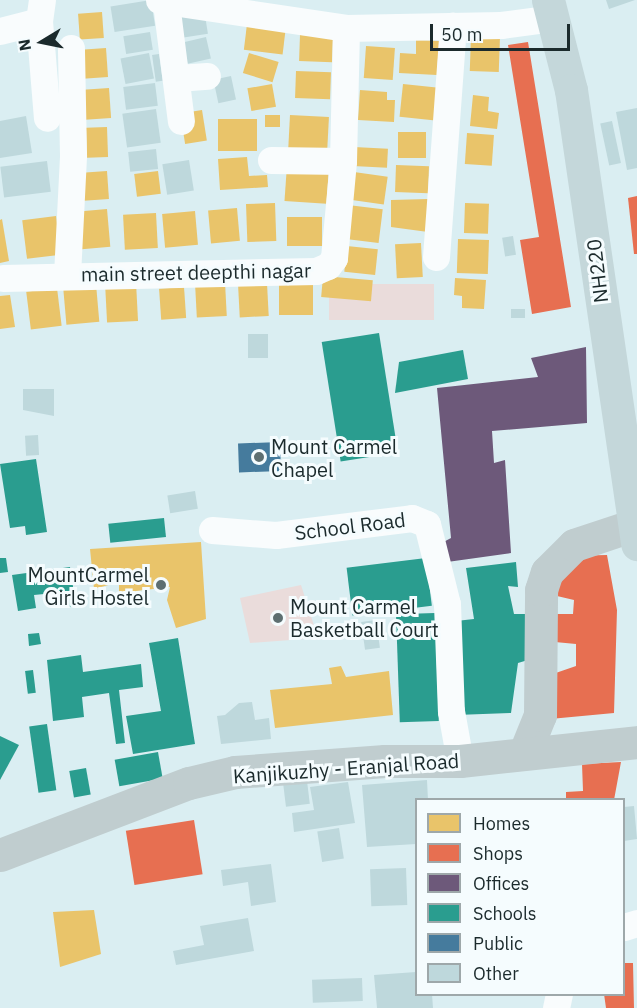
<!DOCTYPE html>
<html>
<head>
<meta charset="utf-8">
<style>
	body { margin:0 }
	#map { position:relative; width:637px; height:1008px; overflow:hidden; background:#daeef2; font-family:"IBM Plex Sans",sans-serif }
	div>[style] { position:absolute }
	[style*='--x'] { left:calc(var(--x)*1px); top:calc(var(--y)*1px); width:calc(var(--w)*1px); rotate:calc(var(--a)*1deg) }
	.green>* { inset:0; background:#eadcdb; transform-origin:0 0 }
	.homes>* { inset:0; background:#e9c46a; transform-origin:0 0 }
	.shops>* { inset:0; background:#e76f51; transform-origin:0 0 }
	.offices>* { inset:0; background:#6d597a }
	.schools>* { inset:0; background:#2a9d8f; transform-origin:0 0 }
	.public>* { inset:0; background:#457b9d; transform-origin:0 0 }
	.building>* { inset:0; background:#bed8dc; transform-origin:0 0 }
	.minor>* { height:27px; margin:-13.5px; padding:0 13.5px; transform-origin:13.5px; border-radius:13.5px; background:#f9fcfd }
	.major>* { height:33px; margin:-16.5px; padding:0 16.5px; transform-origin:16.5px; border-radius:16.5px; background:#c0cdcf }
	.highway>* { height:33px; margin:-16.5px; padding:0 16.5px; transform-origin:16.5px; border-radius:16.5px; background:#c4d7da }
	.dots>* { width:16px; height:16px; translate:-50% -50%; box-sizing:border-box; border:3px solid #f5fcfe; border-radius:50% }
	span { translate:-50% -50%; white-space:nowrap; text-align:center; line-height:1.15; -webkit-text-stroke:6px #f5fcfe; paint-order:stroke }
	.street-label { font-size:20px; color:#1b2a2c }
	.poi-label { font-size:20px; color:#1b2a2c }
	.left { translate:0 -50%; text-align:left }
	.right { translate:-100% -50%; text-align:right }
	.legend { position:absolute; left:415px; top:798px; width:210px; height:198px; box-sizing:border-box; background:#f5fcfe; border:2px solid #9ea8aa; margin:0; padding:8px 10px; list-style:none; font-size:18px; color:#1b2a2c }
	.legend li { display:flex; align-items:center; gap:12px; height:30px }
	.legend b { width:30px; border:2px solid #9ea8aa }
	.north { position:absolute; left:12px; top:12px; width:60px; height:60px; -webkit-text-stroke:4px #f5fcfe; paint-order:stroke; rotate:260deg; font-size:16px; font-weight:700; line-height:24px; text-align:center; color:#1b2a2c }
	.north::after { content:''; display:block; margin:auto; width:21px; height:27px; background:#1b2a2c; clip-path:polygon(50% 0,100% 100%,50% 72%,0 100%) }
	.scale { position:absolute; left:430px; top:24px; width:140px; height:27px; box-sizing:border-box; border:3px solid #1b2a2c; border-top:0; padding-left:8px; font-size:18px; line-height:21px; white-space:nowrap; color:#1b2a2c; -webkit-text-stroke:4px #f5fcfe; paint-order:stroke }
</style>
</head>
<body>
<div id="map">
	<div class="green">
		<i style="left:434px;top:284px;width:36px;height:105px;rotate:90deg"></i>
		<i style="clip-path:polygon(301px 585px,318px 638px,250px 643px,240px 598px)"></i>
	</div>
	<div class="homes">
		<i style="left:102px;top:12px;width:26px;height:24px;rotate:86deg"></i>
		<i style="left:248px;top:16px;width:39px;height:34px;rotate:7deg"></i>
		<i style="left:300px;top:35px;width:33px;height:26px;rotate:2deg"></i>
		<i style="left:471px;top:36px;width:29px;height:35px;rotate:2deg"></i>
		<i style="clip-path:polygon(416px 40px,439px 41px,437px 75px,399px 73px,400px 53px,416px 54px)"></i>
		<i style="left:366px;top:46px;width:29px;height:32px;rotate:4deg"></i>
		<i style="left:106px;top:48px;width:29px;height:25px;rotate:86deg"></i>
		<i style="left:249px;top:53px;width:31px;height:21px;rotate:17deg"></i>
		<i style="left:296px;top:71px;width:35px;height:27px;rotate:2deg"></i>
		<i style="left:272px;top:84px;width:23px;height:25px;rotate:80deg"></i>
		<i style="left:403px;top:84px;width:36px;height:33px;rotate:6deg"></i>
		<i style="left:109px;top:88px;width:30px;height:26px;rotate:86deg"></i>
		<i style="clip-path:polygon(360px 90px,387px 92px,387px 100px,395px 100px,394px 122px,358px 120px)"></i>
		<i style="clip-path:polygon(473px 95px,489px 97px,488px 111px,499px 113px,497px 129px,470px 126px)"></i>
		<i style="left:202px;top:110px;width:31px;height:22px;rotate:81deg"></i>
		<i style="left:265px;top:115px;width:15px;height:12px"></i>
		<i style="left:290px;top:115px;width:39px;height:34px;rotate:3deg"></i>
		<i style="left:218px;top:119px;width:39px;height:32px"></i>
		<i style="left:107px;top:127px;width:30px;height:21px;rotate:88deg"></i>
		<i style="left:426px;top:132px;width:26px;height:28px;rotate:90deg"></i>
		<i style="left:467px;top:133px;width:27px;height:31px;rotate:4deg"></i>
		<i style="left:354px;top:147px;width:34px;height:19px;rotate:3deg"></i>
		<i style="clip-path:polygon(247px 157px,249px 176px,267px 175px,268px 187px,220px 190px,218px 159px)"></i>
		<i style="left:287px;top:165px;width:42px;height:36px;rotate:4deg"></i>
		<i style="left:396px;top:165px;width:33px;height:27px;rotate:2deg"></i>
		<i style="left:107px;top:171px;width:28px;height:25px;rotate:86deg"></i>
		<i style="left:158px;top:171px;width:23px;height:24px;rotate:83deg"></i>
		<i style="left:354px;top:172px;width:34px;height:28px;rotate:8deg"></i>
		<i style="clip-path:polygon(428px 199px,428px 232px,391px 227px,391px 200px)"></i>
		<i style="left:275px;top:203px;width:38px;height:29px;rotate:88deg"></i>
		<i style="left:465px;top:203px;width:24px;height:30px;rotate:2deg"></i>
		<i style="left:348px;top:205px;width:35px;height:34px;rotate:7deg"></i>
		<i style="left:237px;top:208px;width:33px;height:29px;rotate:85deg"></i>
		<i style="left:107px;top:209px;width:38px;height:34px;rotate:85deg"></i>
		<i style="left:195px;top:211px;width:34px;height:33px;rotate:85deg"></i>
		<i style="left:156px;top:213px;width:35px;height:33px;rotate:87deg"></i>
		<i style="left:56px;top:216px;width:39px;height:34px;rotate:83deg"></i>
		<i style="left:287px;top:217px;width:35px;height:29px"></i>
		<i style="clip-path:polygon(2px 219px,9px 261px,0 263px,0 220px)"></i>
		<i style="left:458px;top:239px;width:31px;height:34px;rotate:2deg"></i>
		<i style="left:421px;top:243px;width:34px;height:26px;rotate:87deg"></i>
		<i style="left:347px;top:246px;width:31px;height:26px;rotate:6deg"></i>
		<i style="left:323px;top:276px;width:50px;height:21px;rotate:5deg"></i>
		<i style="clip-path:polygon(455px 278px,486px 280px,484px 309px,462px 308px,462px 296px,454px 295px)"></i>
		<i style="left:313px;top:281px;width:34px;height:34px;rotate:90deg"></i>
		<i style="left:136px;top:282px;width:39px;height:31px;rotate:87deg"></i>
		<i style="left:225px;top:282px;width:34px;height:30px;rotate:87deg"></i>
		<i style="left:267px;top:283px;width:33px;height:29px;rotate:87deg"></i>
		<i style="left:96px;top:284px;width:38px;height:33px;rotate:85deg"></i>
		<i style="left:184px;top:287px;width:31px;height:25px;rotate:86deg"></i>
		<i style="left:57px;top:288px;width:38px;height:31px;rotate:83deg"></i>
		<i style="clip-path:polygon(10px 295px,15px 327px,0 329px,0 296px)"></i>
		<i style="clip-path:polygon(201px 542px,206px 619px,176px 628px,167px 600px,170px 587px,119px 593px,119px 582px,94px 589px,90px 549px)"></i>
		<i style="clip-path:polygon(341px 666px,346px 677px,389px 671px,393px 715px,275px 728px,270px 690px,332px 684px,329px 668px)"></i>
		<i style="clip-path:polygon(94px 910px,101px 954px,60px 967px,53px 912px)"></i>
	</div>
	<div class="shops">
		<i style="clip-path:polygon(528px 42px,571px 307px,532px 314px,520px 240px,539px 237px,508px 45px)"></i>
		<i style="clip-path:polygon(637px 196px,637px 254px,634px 254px,628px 198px)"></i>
		<i style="clip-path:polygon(607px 555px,617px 610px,614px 713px,550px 719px,547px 676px,576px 666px,576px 644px,555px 642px,552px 614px,573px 614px,574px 600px,557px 596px,554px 584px,565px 556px)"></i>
		<i style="clip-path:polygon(621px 762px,614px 800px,566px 800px,566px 792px,583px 791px,582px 764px)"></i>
		<i style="left:194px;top:820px;width:55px;height:69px;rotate:81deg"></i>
		<i style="clip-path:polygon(624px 963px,633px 963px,634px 1008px,606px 1008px,604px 994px,624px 994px)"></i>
	</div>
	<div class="offices">
		<i style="clip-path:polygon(586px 347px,587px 423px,492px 431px,494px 463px,505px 460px,511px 553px,440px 563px,436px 546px,451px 538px,437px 388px,538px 377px,531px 358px)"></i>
	</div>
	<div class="schools">
		<i style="left:379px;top:333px;width:121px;height:58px;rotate:81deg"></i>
		<i style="clip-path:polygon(463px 350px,468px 379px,395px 393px,399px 362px)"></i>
		<i style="clip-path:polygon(36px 459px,47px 532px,26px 535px,25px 526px,10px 528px,0 464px)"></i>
		<i style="left:164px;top:518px;width:19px;height:56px;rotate:84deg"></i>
		<i style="clip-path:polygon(0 558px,6px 558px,8px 572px,0 573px)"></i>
		<i style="left:426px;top:558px;width:48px;height:80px;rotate:83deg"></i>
		<i style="clip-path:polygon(516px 562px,518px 587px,508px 586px,514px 614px,527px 614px,528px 660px,518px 663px,511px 713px,456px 715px,456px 621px,474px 619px,466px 568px)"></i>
		<i style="clip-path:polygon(70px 567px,76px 606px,56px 608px,54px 593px,34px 595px,36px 608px,18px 611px,12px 575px)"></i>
		<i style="left:435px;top:613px;width:108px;height:39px;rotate:88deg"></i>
		<i style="clip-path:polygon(39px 633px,41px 644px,29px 646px,28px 634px)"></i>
		<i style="clip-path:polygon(178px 638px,195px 744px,133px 754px,126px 716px,161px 711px,149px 643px)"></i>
		<i style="clip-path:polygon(81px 655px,83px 672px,141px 664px,143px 687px,119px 690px,125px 743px,116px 744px,109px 693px,82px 697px,84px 717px,53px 721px,47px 660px)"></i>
		<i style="left:33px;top:670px;width:23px;height:8px;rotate:83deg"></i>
		<i style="left:47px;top:724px;width:67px;height:18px;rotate:82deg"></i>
		<i style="clip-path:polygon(0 736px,19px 745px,0 780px)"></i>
		<i style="left:158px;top:752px;width:27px;height:44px;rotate:80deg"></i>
		<i style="left:86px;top:768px;width:27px;height:17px;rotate:80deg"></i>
	</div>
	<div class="public">
		<i style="left:280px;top:442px;width:29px;height:42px;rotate:88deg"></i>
	</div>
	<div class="building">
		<i style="left:151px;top:0;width:26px;height:41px;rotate:81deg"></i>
		<i style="clip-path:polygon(606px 0,635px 0,609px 9px)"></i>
		<i style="left:204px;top:9px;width:25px;height:31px;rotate:81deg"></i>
		<i style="left:150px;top:32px;width:18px;height:27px;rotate:81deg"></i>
		<i style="left:206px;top:37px;width:22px;height:24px;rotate:77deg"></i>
		<i style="left:149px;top:53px;width:26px;height:29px;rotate:79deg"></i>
		<i style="left:159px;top:54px;width:27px;height:7px;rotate:82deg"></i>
		<i style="left:231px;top:76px;width:24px;height:18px;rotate:78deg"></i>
		<i style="left:155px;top:83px;width:23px;height:32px;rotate:83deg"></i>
		<i style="clip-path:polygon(637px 108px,637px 168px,627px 170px,616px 112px)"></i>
		<i style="left:156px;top:109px;width:34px;height:34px;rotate:82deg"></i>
		<i style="clip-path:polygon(26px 116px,32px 153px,0 158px,0 121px)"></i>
		<i style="left:612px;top:121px;width:43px;height:12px;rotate:78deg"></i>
		<i style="left:156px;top:149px;width:20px;height:28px;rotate:84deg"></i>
		<i style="left:189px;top:160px;width:31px;height:27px;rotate:81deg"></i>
		<i style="left:47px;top:161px;width:31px;height:47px;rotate:83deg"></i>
		<i style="left:513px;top:236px;width:19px;height:11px;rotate:81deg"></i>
		<i style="left:525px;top:309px;width:9px;height:14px;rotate:90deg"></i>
		<i style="left:248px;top:334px;width:20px;height:24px"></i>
		<i style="clip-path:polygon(23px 389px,54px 389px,54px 416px,23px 410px)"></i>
		<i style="left:38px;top:435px;width:20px;height:13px;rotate:87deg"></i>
		<i style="left:195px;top:491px;width:18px;height:28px;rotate:81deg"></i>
		<i style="left:376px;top:620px;width:28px;height:15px;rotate:82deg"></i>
		<i style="clip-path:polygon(252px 702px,255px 720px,269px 718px,271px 739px,221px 744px,217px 716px,225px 715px,239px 703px)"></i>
		<i style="clip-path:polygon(427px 780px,428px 800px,416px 800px,416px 844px,367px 847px,362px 785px)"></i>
		<i style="left:307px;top:781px;width:23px;height:24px;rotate:83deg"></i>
		<i style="clip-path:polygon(348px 782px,355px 823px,294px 832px,292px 813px,314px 810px,310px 787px)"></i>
		<i style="clip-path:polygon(634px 806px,637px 839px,624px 841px,624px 807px)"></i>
		<i style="left:339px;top:828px;width:31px;height:22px;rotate:81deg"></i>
		<i style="clip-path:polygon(271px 864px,276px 902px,251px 906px,248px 882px,223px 886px,221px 870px)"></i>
		<i style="left:406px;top:868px;width:37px;height:36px;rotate:88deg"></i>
		<i style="clip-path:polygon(248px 918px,254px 951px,176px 965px,173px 951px,204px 945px,200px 926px)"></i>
		<i style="clip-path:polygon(416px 972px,416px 994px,432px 994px,433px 1008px,377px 1008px,374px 975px)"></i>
		<i style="left:362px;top:978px;width:23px;height:50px;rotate:88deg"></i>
	</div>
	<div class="minor">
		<i style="--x:159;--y:0;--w:189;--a:8.5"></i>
		<i style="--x:346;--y:28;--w:155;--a:-1.1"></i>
		<i style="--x:501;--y:25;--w:52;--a:-7.7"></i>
		<i style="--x:166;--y:3;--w:119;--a:82.8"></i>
		<i style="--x:39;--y:21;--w:97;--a:85.3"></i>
		<i style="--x:0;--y:31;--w:40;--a:-14.4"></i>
		<i style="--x:39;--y:21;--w:21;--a:-82"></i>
		<i style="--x:177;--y:78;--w:30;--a:-4"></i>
		<i style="--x:271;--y:160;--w:72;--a:0.8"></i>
		<i style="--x:436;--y:257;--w:232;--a:-85.8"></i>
		<i style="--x:67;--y:275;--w:120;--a:-87.1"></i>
		<i style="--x:73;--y:155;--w:107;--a:-91.1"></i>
		<i style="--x:3;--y:278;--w:313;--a:-1.3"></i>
		<i style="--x:316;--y:271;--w:13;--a:-23"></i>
		<i style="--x:328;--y:266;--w:10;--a:-53"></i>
		<i style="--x:334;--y:258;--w:97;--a:-84.7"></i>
		<i style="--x:343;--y:161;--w:133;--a:-88.7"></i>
		<i style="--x:212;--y:530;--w:64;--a:4.5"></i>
		<i style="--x:276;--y:535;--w:137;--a:-7.1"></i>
		<i style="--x:412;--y:518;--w:16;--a:22"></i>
		<i style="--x:427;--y:524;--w:82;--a:76"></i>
		<i style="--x:447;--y:604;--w:107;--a:87.9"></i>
		<i style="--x:451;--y:711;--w:51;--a:79.8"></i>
		<i style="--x:624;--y:927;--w:14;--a:-17"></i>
		<i style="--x:556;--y:1008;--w:14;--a:-78"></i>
	</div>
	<div class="major">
		<i style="--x:525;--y:752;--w:40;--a:-68"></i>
		<i style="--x:540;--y:715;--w:125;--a:-89.5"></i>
		<i style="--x:541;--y:590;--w:19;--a:-72"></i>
		<i style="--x:547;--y:572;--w:38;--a:-45"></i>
		<i style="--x:574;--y:545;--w:63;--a:-18.4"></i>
		<i style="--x:0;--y:855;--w:202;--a:-20.9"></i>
		<i style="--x:189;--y:783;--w:47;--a:-13.4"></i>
		<i style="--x:235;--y:772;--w:150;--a:-4.2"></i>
		<i style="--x:385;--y:761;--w:75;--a:0"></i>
		<i style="--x:460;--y:761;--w:178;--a:-6.1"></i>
	</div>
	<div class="highway">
		<i style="--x:548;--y:0;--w:93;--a:75.7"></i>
		<i style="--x:571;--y:90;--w:459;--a:81.7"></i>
	</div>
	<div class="dots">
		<i style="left:259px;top:457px;background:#5e6f71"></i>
		<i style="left:161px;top:585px;background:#5e6f71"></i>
		<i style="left:278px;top:618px;background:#5e6f71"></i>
	</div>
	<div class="street-label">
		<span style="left:597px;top:271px;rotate:-97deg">NH220</span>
		<span style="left:196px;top:272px;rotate:-1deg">main street deepthi nagar</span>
		<span style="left:350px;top:526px;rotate:-7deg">School Road</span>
		<span style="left:346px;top:768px;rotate:-4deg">Kanjikuzhy - Eranjal Road</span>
	</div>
	<div class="poi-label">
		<span class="left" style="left:271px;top:458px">Mount Carmel<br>Chapel</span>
		<span class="right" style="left:149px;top:586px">MountCarmel<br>Girls Hostel</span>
		<span class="left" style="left:290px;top:618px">Mount Carmel<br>Basketball Court</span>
	</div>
	<ul class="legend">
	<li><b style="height:16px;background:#e9c46a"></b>Homes</li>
	<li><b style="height:16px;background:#e76f51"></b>Shops</li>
	<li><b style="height:16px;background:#6d597a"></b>Offices</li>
	<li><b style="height:16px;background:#2a9d8f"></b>Schools</li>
	<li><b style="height:16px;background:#457b9d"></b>Public</li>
	<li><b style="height:16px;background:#bed8dc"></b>Other</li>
	</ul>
	<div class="north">N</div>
	<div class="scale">50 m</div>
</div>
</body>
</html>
